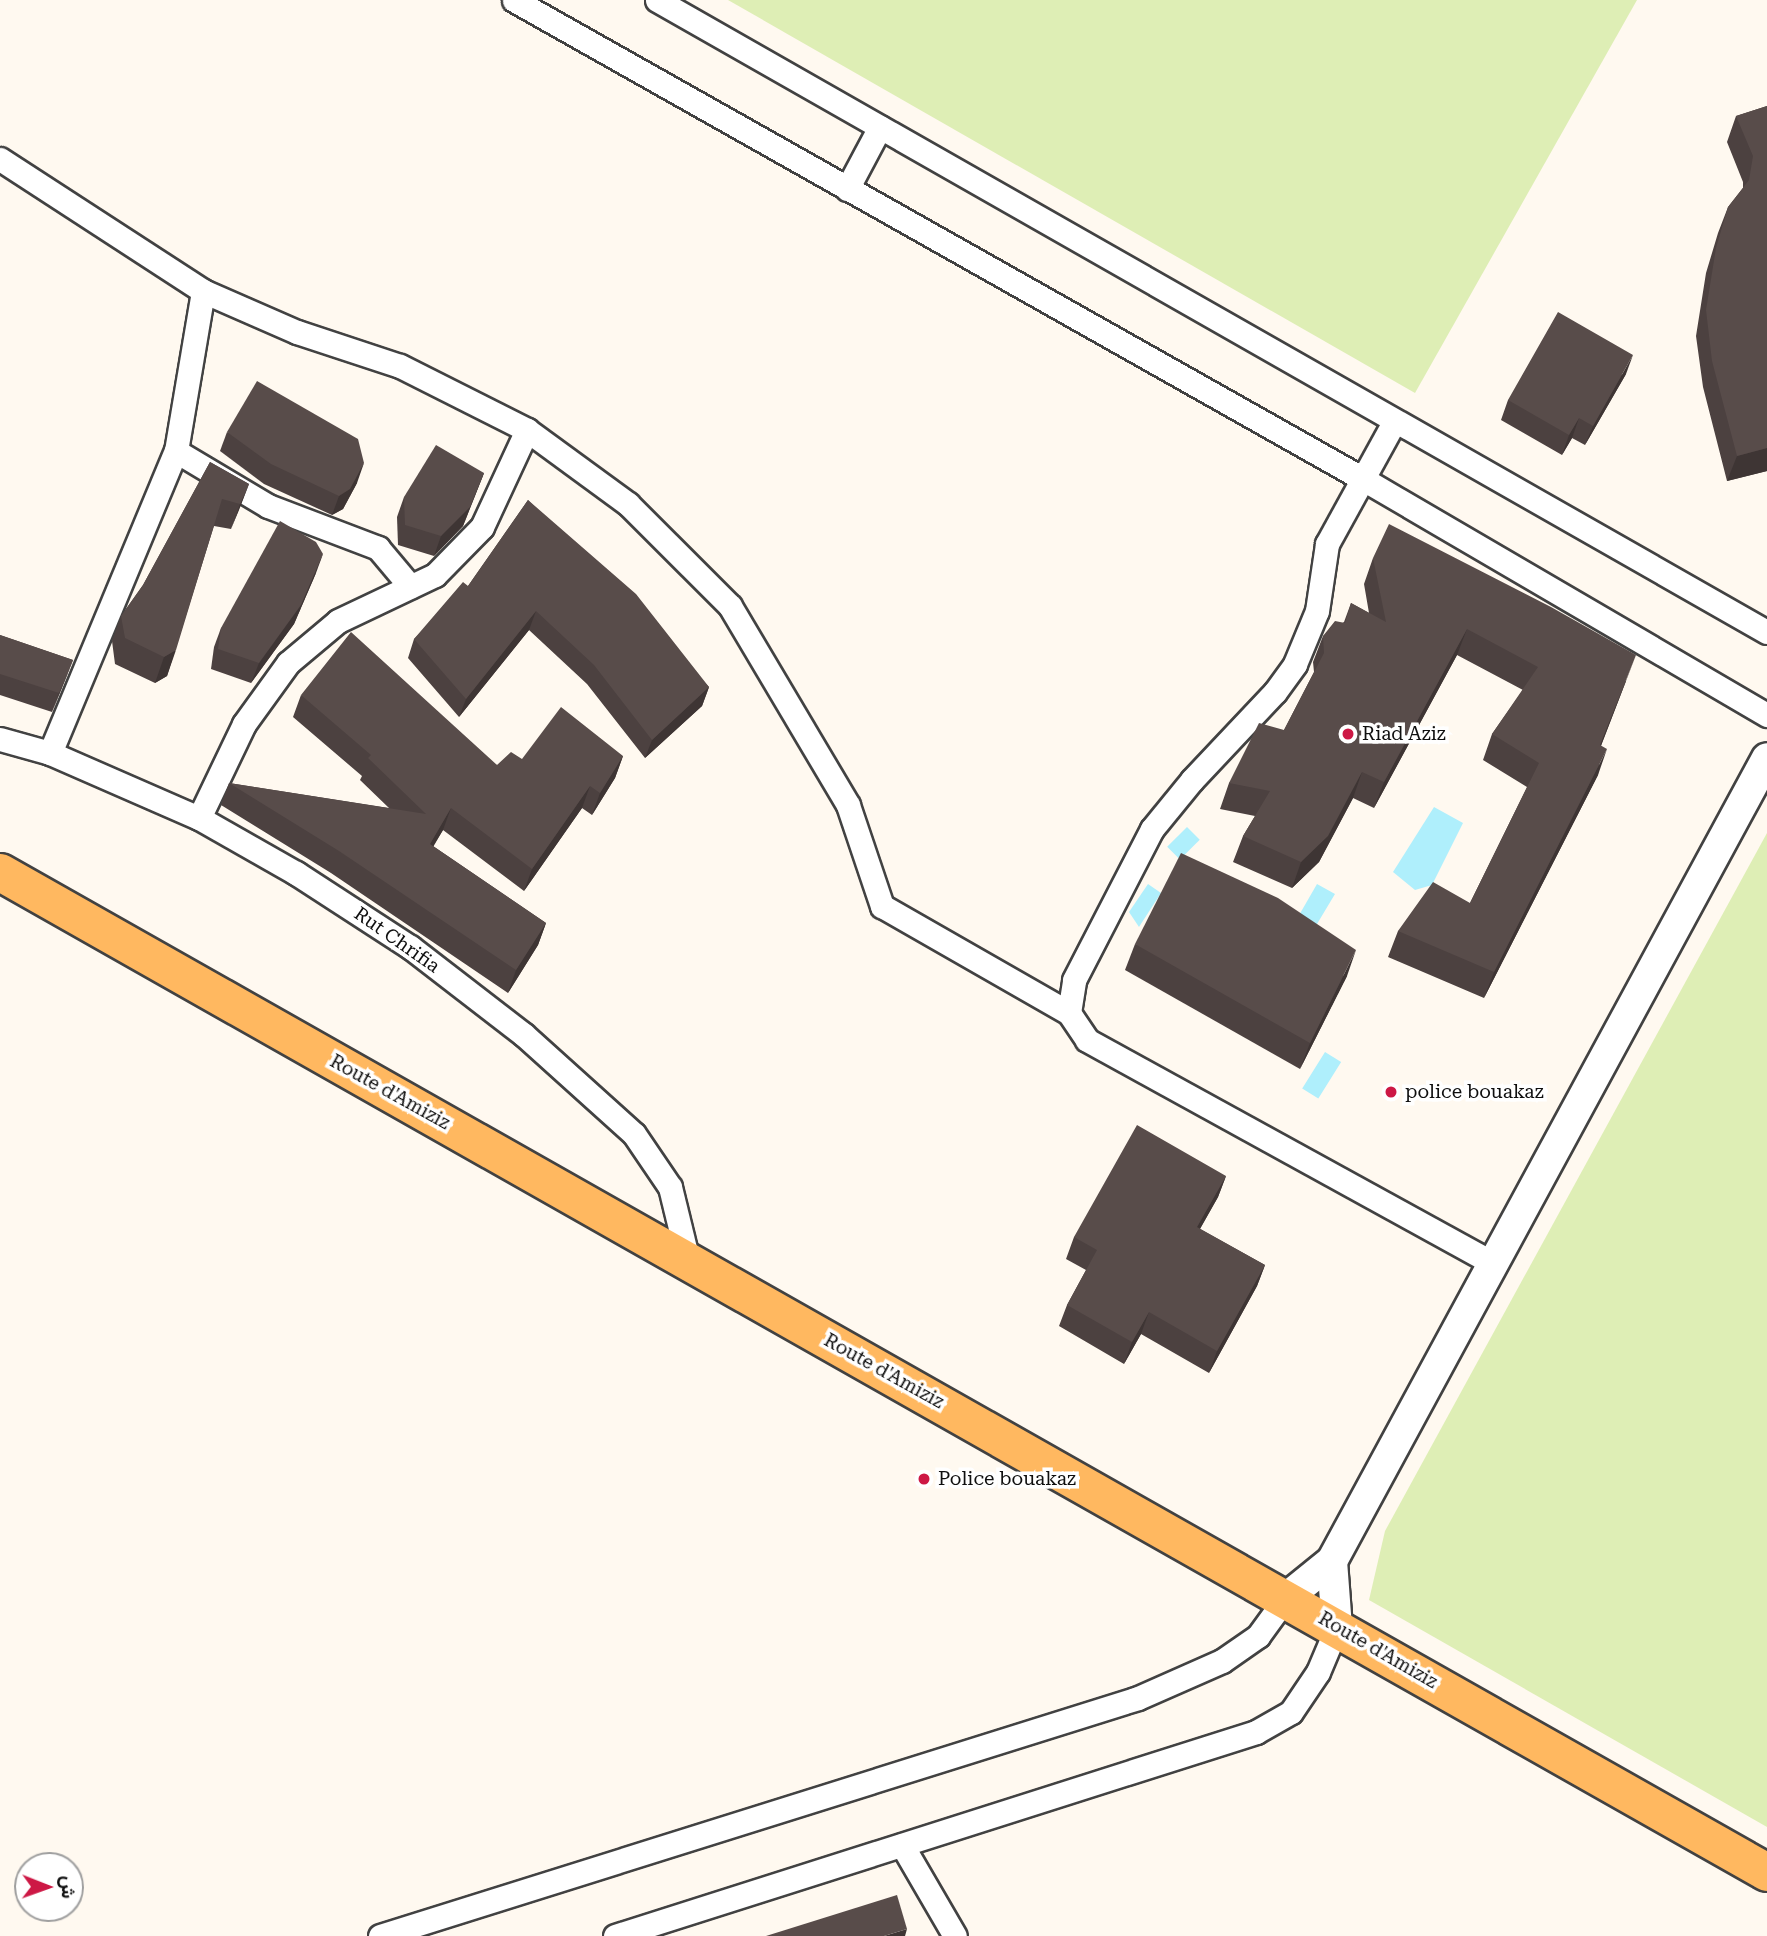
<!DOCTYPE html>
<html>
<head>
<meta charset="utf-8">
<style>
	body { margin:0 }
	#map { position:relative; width:1767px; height:1936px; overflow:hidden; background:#fff9f0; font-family:"Roboto Serif",Vazirmatn,serif }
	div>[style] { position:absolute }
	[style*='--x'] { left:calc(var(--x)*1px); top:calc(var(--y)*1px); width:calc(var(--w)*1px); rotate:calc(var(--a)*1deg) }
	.green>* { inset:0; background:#deeeb5 }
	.water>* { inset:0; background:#afeffc; transform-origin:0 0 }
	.roads { filter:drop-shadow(2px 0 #424242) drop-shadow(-2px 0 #424242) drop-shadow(0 2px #424242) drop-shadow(0 -2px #424242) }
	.minor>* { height:23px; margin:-11.5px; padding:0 11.5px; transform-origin:11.5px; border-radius:11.5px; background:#fff }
	.tertiary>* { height:30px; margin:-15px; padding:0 15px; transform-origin:15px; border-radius:15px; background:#fff }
	.primary>* { height:37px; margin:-18.5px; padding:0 18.5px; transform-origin:18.5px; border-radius:18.5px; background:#ffb860 }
	.wall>* { inset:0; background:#4c4140 }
	.shaded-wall>* { inset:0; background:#3e3534 }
	.building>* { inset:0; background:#584c4a }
	.dots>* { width:19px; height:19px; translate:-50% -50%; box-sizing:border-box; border:4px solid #fff; border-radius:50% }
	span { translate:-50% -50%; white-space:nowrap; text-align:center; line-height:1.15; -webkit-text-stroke:7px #fff; paint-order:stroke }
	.poi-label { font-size:19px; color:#0f0f0f }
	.left { translate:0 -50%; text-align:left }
	.street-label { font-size:19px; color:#0f0f0f }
	.north { position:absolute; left:14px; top:1852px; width:70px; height:70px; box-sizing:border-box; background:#fff; border:2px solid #9f9f9f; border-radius:50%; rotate:91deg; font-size:19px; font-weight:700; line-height:28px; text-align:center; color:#0f0f0f }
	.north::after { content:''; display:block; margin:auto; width:24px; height:32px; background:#cd1845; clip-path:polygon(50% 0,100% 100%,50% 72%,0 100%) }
</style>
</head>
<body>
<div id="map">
	<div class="green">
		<i style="clip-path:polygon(728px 0,1637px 0,1415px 393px)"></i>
		<i style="clip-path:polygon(1767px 833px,1767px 1827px,1369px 1600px,1385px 1531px)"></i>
	</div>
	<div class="water">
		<i style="clip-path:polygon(1434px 807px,1463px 823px,1432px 885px,1415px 890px,1393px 872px)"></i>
		<i style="left:1187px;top:827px;width:18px;height:28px;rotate:45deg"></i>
		<i style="clip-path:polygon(1148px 884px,1161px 893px,1139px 927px,1129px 912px)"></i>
		<i style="clip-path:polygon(1317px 884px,1335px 894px,1308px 939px,1298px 917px)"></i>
		<i style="left:1325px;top:1052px;width:19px;height:43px;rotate:32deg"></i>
	</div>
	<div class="roads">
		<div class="minor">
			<i style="--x:514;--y:0;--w:975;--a:29.43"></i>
			<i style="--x:1363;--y:479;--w:468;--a:30.3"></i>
			<i style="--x:657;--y:0;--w:1277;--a:29.66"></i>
			<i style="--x:0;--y:159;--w:242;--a:33"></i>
			<i style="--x:203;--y:291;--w:103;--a:23.6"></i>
			<i style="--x:297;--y:332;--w:108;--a:18.3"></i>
			<i style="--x:400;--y:366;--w:142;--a:26.7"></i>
			<i style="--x:527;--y:430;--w:125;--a:36.2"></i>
			<i style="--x:628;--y:504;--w:144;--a:45"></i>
			<i style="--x:730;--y:606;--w:231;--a:59.3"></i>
			<i style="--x:848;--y:805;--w:107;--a:71.4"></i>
			<i style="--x:882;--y:906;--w:215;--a:29.8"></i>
			<i style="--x:1069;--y:1013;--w:32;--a:56"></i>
			<i style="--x:1087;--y:1040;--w:463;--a:28.8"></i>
			<i style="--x:847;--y:189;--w:70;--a:-62"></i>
			<i style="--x:176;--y:451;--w:107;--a:30.9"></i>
			<i style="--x:268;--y:506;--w:118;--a:20.9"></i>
			<i style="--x:378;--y:548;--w:50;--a:49.9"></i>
			<i style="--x:0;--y:739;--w:52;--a:15.6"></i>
			<i style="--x:50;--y:753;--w:163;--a:23.6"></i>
			<i style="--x:199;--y:818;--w:112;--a:29.6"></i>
			<i style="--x:296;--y:873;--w:136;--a:33"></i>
			<i style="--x:410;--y:947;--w:143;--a:37.6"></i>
			<i style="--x:523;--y:1034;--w:149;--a:42"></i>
			<i style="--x:634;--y:1134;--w:64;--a:55.8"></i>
			<i style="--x:670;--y:1187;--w:76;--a:76.3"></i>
			<i style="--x:50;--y:753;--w:327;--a:-67.4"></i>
			<i style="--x:176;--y:451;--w:162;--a:-80.4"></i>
			<i style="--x:199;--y:818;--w:104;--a:-64.4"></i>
			<i style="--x:244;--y:724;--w:75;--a:-54.2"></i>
			<i style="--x:288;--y:663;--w:65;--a:-40"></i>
			<i style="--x:338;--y:621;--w:107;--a:-25.4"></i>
			<i style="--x:435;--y:575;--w:67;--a:-45.6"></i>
			<i style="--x:482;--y:527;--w:107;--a:-65.1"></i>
			<i style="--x:1069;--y:1013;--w:33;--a:-81"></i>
			<i style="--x:1074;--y:980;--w:170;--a:-62.7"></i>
			<i style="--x:1152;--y:829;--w:63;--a:-50.8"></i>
			<i style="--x:1192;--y:780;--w:121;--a:-46.7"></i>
			<i style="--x:1275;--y:692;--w:34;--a:-54"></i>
			<i style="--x:1295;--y:664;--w:57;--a:-67.5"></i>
			<i style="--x:1317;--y:611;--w:68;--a:-81.5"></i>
			<i style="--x:1327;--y:544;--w:139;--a:-61.2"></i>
			<i style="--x:902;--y:1845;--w:105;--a:59.8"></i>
			<i style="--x:380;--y:1936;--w:794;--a:-17.43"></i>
			<i style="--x:1138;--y:1698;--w:92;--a:-23.8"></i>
			<i style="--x:1222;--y:1661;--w:44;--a:-34.8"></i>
			<i style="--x:1258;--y:1636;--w:46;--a:-53.9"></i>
			<i style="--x:615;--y:1936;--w:673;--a:-17.65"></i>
			<i style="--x:1256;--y:1732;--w:40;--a:-29.7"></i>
			<i style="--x:1291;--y:1712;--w:48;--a:-56"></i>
			<i style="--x:1318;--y:1672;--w:49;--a:-67.1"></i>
		</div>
		<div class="tertiary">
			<i style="--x:1332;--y:1561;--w:66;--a:85.7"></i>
			<i style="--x:1285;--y:1599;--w:60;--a:-39"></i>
			<i style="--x:1332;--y:1561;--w:913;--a:-61.55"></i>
		</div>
		<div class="primary">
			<i style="--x:0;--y:872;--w:2030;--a:29.51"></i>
		</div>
	</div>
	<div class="wall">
		<i style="clip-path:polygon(1767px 106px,1767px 471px,1727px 481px,1703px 387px,1696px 336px,1706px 273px,1718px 233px,1728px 207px,1743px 188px,1743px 182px,1727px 142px,1736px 116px)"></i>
		<i style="clip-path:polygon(1626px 374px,1585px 445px,1572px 438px,1562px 455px,1501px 420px,1508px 400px)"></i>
		<i style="clip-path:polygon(227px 432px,357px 483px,343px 509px,332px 515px,264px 484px,220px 451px)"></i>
		<i style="clip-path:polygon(210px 462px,249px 484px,231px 529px,214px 526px,167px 676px,155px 683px,115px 664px,112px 641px,121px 616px,143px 585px)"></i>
		<i style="clip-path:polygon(484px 473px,463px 526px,434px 556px,398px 545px,397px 517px,404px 497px)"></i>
		<i style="clip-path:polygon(528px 500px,709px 687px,702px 706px,645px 758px,587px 684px,529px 630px,459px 717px,408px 658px,414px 639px,468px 586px)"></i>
		<i style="clip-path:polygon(1373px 558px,1626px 681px,1601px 746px,1598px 775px,1484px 998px,1388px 957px,1398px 931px,1470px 903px,1527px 787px,1483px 760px,1492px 734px,1523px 690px,1457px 655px,1374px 808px,1353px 798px,1319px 862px,1292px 888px,1233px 862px,1243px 836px,1255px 816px,1220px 809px,1229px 783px,1284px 730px,1314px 672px,1313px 662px,1323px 636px,1344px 622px,1351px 603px,1369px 613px,1364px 584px)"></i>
		<i style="clip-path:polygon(316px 573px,294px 624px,251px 683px,211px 669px,214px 647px,221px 628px)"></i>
		<i style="clip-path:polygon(0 635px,73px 660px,52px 712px,0 695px)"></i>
		<i style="clip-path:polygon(301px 695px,497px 765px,522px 759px,623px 756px,615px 778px,592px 815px,582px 808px,524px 891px,443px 830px,433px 846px,546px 923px,538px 945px,508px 993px,331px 873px,221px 805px,229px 783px,389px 808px,360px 780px,362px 776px,293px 717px)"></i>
		<i style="clip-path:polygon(1135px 944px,1347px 976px,1300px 1069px,1125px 970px)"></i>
		<i style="clip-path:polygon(1226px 1176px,1218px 1197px,1200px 1229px,1265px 1265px,1257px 1286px,1209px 1373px,1141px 1334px,1124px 1364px,1059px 1326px,1067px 1305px,1086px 1270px,1066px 1259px,1074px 1237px)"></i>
	</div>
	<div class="shaded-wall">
		<i style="clip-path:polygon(1633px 355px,1626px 374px,1585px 445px,1593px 426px)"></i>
		<i style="clip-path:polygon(1579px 418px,1572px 438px,1562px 455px,1569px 435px)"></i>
		<i style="clip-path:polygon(1767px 448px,1767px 471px,1727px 481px,1737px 456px)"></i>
		<i style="clip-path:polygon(364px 463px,357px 483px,343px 509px,332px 515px,339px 496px)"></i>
		<i style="clip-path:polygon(484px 473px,463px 526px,434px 556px,441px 536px)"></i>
		<i style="clip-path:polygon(249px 484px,239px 510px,231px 529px,240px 504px)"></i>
		<i style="clip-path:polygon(323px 554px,316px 573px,294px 624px,251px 683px,259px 663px)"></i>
		<i style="clip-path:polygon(536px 611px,529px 630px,459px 717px,466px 699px)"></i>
		<i style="clip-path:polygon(1467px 629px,1457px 655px,1374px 808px,1384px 782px)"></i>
		<i style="clip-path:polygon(176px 650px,167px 676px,155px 683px,164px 657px)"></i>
		<i style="clip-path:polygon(1636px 655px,1626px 681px,1591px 771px,1600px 745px)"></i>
		<i style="clip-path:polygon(73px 660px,66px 678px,52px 712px,59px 693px)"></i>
		<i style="clip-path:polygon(709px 687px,702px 706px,645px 758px,652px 740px)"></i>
		<i style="clip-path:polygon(1607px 749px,1598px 775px,1484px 998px,1494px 972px)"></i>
		<i style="clip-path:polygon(623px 756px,615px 778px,592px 815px,600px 793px)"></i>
		<i style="clip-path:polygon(1362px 772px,1353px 798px,1319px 862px,1292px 888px,1301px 862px)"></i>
		<i style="clip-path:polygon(590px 786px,582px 808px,524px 891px,532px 869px)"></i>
		<i style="clip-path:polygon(451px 808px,443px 830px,422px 866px,430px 844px)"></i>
		<i style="clip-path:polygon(546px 923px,538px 945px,508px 993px,516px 970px)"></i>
		<i style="clip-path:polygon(1356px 950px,1347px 976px,1300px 1069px,1310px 1043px)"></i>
		<i style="clip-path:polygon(1226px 1176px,1218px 1197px,1189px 1248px,1197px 1227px)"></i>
		<i style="clip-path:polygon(1265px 1265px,1257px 1286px,1209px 1373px,1217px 1351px)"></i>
		<i style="clip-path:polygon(1149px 1312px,1141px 1334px,1124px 1364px,1132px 1342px)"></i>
		<i style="clip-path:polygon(907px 1929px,905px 1936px,884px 1936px)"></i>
	</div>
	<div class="building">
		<i style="clip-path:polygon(1767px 106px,1767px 448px,1737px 456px,1712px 361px,1706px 310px,1716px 248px,1728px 207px,1749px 180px,1753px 156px,1736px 116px)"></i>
		<i style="clip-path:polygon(1558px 312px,1633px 355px,1593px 426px,1579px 418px,1569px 435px,1508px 400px)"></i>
		<i style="clip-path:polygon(257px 381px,358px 439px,364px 463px,350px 489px,339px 496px,271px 464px,227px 432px)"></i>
		<i style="clip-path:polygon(436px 445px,484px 473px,470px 507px,441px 536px,405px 525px,404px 497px)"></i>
		<i style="clip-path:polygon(210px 462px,249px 484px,240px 504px,222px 499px,176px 650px,164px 657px,125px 638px,121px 616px,143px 585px)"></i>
		<i style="clip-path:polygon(528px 500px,636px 594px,709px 687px,652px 740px,594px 665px,536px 611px,466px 699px,414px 639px,463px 582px,468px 586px)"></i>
		<i style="clip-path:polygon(280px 521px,316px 542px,323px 554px,301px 605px,259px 663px,218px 649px,221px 628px)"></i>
		<i style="clip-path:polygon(1389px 524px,1551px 607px,1636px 655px,1600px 745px,1607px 749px,1494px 972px,1398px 931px,1433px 882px,1470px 903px,1539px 763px,1492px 734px,1538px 667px,1467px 629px,1384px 782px,1362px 772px,1328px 836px,1301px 862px,1243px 836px,1270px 791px,1229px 783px,1259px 723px,1284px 730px,1324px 653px,1323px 636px,1335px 621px,1345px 623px,1351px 603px,1386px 622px,1373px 558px)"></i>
		<i style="clip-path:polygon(351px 632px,497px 765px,511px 752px,522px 759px,561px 707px,623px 756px,600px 793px,590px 786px,532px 869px,451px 808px,430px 844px,546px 923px,516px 970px,339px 851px,229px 783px,426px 814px,368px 758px,371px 755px,301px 695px)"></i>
		<i style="clip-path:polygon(0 635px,73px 660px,59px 693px,0 674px)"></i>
		<i style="clip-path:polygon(1181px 853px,1278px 898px,1356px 950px,1310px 1043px,1135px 944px)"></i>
		<i style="clip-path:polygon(1137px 1125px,1226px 1176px,1197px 1227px,1265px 1265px,1217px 1351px,1149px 1312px,1132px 1342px,1067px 1305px,1097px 1250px,1074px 1237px)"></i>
		<i style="clip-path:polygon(897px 1895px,907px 1929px,884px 1936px,766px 1936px)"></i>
	</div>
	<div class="dots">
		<i style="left:1348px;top:734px;background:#cd1845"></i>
		<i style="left:1391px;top:1092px;background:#cd1845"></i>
		<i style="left:924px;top:1479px;background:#cd1845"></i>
	</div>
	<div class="poi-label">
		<span class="left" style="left:1362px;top:734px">Riad Aziz</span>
		<span class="left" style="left:1405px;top:1092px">police bouakaz</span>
		<span class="left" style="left:938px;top:1479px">Police bouakaz</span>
	</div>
	<div class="street-label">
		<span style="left:397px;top:940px;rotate:35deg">Rut Chrifia</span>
		<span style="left:390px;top:1092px;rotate:29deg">Route d'Amiziz</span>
		<span style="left:884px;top:1371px;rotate:29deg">Route d'Amiziz</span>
		<span style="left:1378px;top:1650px;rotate:30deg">Route d'Amiziz</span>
	</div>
	<div class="north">ش</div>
</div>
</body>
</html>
